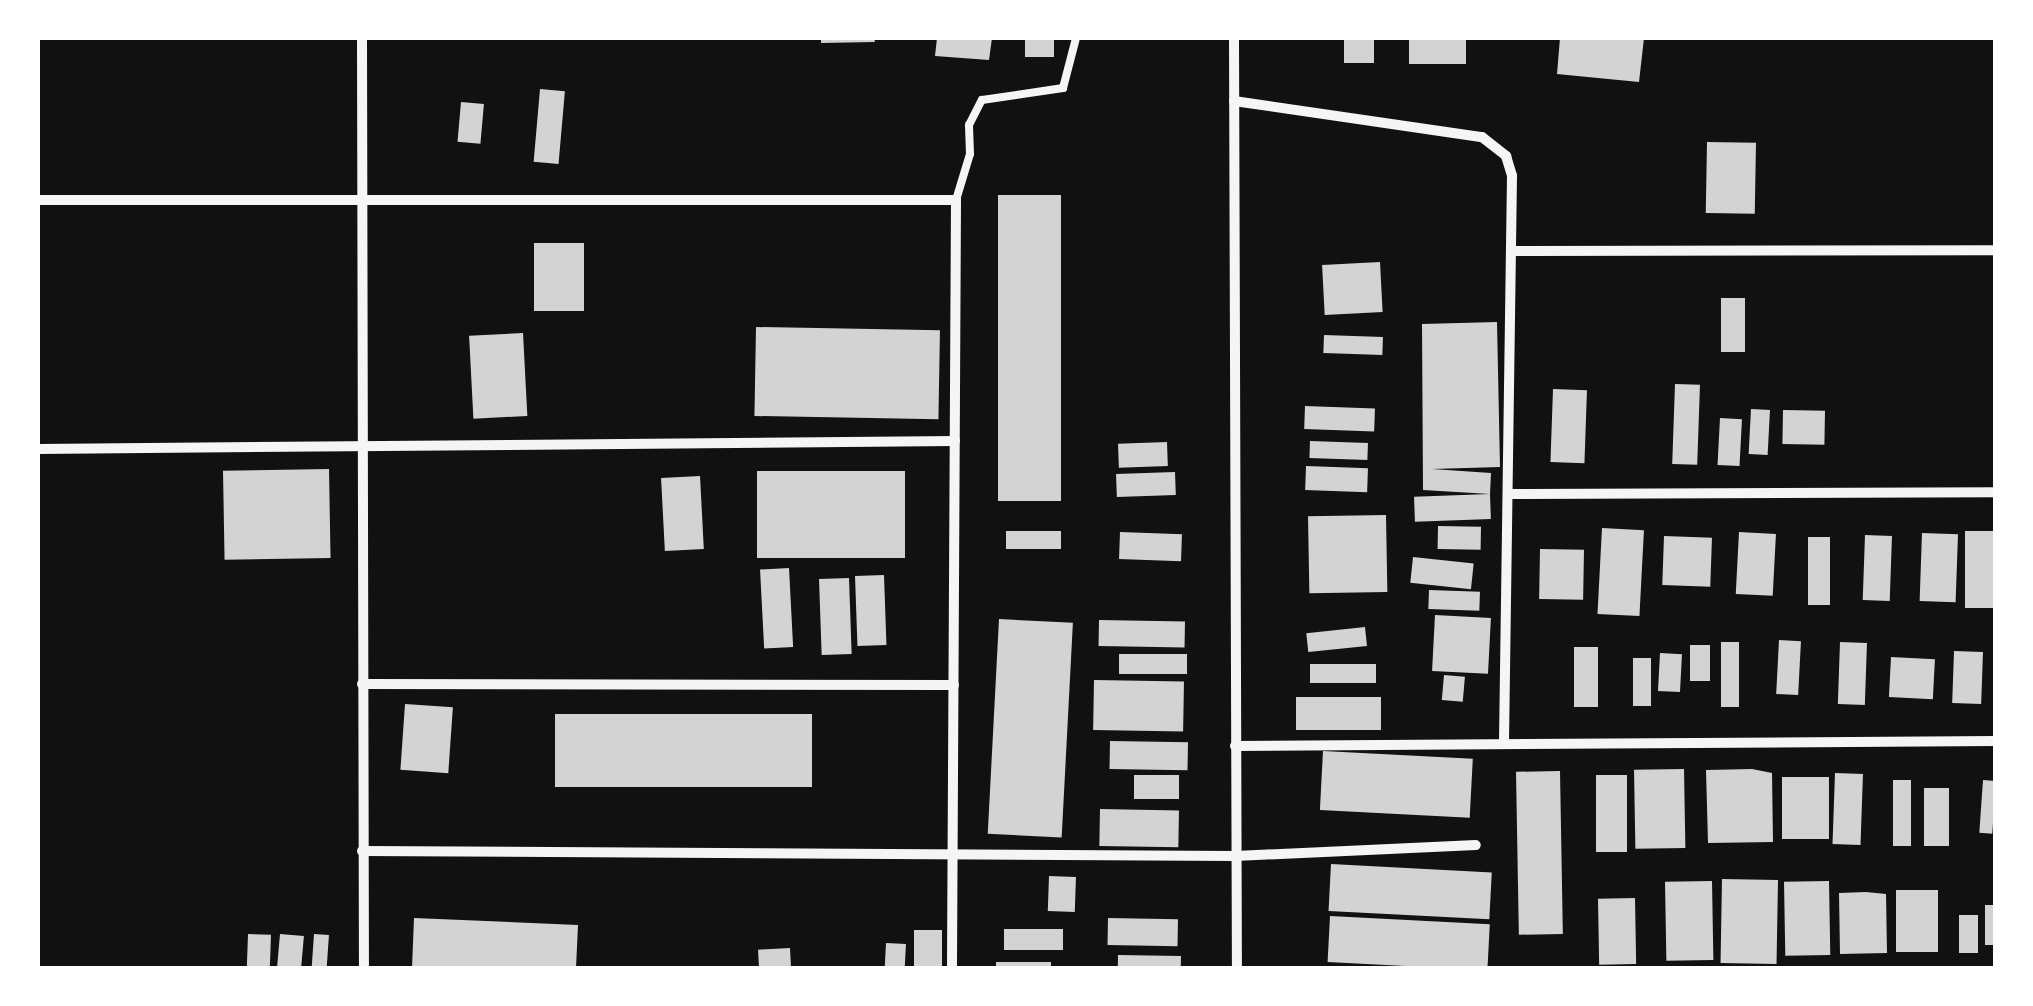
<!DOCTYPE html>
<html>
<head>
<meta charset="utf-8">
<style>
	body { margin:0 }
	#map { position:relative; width:2033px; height:1006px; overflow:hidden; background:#111; font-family:"Titillium Web",sans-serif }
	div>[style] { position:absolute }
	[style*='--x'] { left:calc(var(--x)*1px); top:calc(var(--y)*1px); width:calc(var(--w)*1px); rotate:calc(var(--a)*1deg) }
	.building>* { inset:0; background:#d3d3d3; transform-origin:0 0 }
	.service>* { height:8px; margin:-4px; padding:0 4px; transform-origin:4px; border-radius:4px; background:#f5f5f5 }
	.minor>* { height:10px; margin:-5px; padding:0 5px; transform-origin:5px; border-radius:5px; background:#f5f5f5 }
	span { translate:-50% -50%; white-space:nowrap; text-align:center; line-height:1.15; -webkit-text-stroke:8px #fff; paint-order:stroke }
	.frame { position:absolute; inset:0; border:40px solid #fff; pointer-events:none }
</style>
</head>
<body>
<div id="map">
	<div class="building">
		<i style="clip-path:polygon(821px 38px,874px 38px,875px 42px,821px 43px)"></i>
		<i style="clip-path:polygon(937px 38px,992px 38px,989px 60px,935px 56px)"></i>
		<i style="left:1025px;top:38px;width:29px;height:19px"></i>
		<i style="left:1344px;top:38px;width:30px;height:25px"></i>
		<i style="left:1409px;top:38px;width:57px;height:26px"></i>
		<i style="clip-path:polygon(1560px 38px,1644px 38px,1639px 82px,1557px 74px)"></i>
		<i style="left:540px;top:89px;width:25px;height:73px;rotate:5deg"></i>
		<i style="left:461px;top:102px;width:23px;height:40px;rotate:5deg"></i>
		<i style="left:1707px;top:142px;width:49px;height:71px;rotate:1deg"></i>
		<i style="left:998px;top:195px;width:63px;height:306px"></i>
		<i style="left:534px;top:243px;width:50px;height:68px"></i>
		<i style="left:1380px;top:262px;width:50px;height:58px;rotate:87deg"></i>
		<i style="left:1721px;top:298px;width:24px;height:54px"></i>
		<i style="clip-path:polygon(1497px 322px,1500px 467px,1432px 469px,1491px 473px,1490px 494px,1423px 490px,1422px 324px)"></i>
		<i style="left:756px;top:327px;width:184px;height:89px;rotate:1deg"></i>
		<i style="left:523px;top:333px;width:83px;height:54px;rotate:87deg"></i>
		<i style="left:1324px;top:335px;width:59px;height:18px;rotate:2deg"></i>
		<i style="left:1675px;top:384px;width:25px;height:80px;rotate:2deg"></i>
		<i style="left:1553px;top:389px;width:34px;height:73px;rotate:2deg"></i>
		<i style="left:1305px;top:406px;width:70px;height:23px;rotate:2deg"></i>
		<i style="left:1751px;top:409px;width:19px;height:45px;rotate:3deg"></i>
		<i style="left:1783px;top:410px;width:42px;height:34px;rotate:1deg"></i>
		<i style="left:1720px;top:418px;width:22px;height:47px;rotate:3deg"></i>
		<i style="left:1310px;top:441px;width:58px;height:17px;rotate:2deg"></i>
		<i style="left:1167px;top:442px;width:24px;height:49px;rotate:88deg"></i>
		<i style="left:1306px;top:466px;width:62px;height:24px;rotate:2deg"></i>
		<i style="left:329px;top:469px;width:89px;height:106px;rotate:89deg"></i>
		<i style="left:757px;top:471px;width:148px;height:87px"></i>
		<i style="left:1175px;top:472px;width:23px;height:59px;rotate:88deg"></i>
		<i style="left:700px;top:476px;width:73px;height:39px;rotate:87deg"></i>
		<i style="left:1490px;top:494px;width:25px;height:76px;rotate:88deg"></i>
		<i style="left:1386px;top:515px;width:77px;height:78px;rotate:89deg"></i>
		<i style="left:1438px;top:526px;width:43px;height:23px;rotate:1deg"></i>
		<i style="left:1602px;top:528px;width:42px;height:86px;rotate:3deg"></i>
		<i style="left:1006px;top:531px;width:55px;height:18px"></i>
		<i style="left:1965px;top:531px;width:31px;height:77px"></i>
		<i style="left:1120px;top:532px;width:62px;height:27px;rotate:2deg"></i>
		<i style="left:1739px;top:532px;width:37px;height:62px;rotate:3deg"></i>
		<i style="left:1922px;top:533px;width:36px;height:68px;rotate:2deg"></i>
		<i style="left:1865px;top:535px;width:27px;height:65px;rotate:2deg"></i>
		<i style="left:1664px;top:536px;width:48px;height:49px;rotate:2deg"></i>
		<i style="left:1808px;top:537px;width:22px;height:68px"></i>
		<i style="left:1540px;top:549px;width:44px;height:50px;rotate:1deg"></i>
		<i style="left:1413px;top:557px;width:61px;height:26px;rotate:6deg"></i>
		<i style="left:789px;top:568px;width:79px;height:29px;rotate:87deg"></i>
		<i style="left:884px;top:575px;width:70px;height:29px;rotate:88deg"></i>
		<i style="left:849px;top:578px;width:76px;height:30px;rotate:88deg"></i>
		<i style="left:1429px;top:590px;width:51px;height:19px;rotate:2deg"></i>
		<i style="left:1435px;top:615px;width:56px;height:56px;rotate:3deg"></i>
		<i style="left:999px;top:619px;width:74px;height:215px;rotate:3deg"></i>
		<i style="left:1099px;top:620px;width:86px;height:26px;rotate:1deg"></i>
		<i style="left:1365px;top:627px;width:19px;height:59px;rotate:84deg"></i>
		<i style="left:1779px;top:640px;width:22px;height:54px;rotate:3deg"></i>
		<i style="left:1721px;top:642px;width:18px;height:65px"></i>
		<i style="left:1840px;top:642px;width:27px;height:62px;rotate:2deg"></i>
		<i style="left:1690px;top:645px;width:20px;height:36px"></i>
		<i style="left:1574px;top:647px;width:24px;height:60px"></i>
		<i style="left:1954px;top:651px;width:29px;height:52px;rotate:2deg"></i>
		<i style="left:1660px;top:653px;width:22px;height:38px;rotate:3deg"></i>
		<i style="left:1119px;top:654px;width:68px;height:20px"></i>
		<i style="left:1891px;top:657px;width:44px;height:40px;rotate:3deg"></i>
		<i style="left:1633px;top:658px;width:18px;height:48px"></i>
		<i style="left:1376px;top:664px;width:19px;height:66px;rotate:90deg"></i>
		<i style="left:1444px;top:675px;width:21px;height:25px;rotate:5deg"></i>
		<i style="left:1094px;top:680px;width:90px;height:50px;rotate:1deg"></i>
		<i style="left:1296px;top:697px;width:85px;height:33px"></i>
		<i style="left:405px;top:704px;width:48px;height:66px;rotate:4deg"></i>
		<i style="left:555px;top:714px;width:257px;height:73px"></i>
		<i style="left:1110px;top:741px;width:78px;height:28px;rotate:1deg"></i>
		<i style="left:1323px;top:751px;width:150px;height:59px;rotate:3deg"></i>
		<i style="left:1684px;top:769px;width:79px;height:50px;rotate:89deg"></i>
		<i style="clip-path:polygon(1752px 769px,1772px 773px,1773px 842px,1708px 843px,1706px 770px)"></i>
		<i style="left:1560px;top:771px;width:163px;height:44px;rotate:89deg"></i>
		<i style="left:1835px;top:773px;width:28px;height:71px;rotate:2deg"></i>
		<i style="left:1134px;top:775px;width:45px;height:24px"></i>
		<i style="left:1596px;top:775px;width:31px;height:77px"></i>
		<i style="left:1782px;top:777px;width:47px;height:62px"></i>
		<i style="left:1893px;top:780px;width:18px;height:66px"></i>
		<i style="left:1983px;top:780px;width:13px;height:53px;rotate:4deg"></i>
		<i style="left:1924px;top:788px;width:25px;height:58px"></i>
		<i style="left:1100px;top:809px;width:79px;height:37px;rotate:1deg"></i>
		<i style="left:1331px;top:864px;width:161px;height:47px;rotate:3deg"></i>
		<i style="left:1049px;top:876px;width:27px;height:35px;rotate:2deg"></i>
		<i style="left:1722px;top:879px;width:56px;height:84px;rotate:1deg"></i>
		<i style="left:1712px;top:881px;width:79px;height:47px;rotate:89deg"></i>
		<i style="left:1829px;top:881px;width:74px;height:45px;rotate:89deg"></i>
		<i style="left:1896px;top:890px;width:42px;height:62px"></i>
		<i style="clip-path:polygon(1866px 892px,1886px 894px,1887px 953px,1840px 954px,1839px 893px)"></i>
		<i style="left:1635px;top:898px;width:66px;height:37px;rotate:89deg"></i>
		<i style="left:1985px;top:905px;width:11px;height:40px"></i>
		<i style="left:1959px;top:915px;width:19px;height:38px"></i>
		<i style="left:1330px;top:916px;width:160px;height:46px;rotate:3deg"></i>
		<i style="clip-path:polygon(414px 918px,578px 925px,576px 968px,412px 968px)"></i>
		<i style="left:1108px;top:918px;width:70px;height:27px;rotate:1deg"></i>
		<i style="left:1004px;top:929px;width:59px;height:21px"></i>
		<i style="left:914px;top:930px;width:28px;height:38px"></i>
		<i style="left:248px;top:934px;width:23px;height:34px;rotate:2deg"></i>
		<i style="left:280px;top:934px;width:24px;height:34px;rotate:5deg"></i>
		<i style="left:314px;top:934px;width:15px;height:34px;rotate:4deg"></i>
		<i style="left:886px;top:943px;width:20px;height:25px;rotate:3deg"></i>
		<i style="left:790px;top:948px;width:20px;height:32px;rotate:87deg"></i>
		<i style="left:1118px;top:955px;width:63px;height:13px;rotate:1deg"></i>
		<i style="left:996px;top:962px;width:55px;height:6px"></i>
	</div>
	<div class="service">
		<i style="--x:956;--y:200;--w:48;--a:-73.1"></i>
		<i style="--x:970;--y:154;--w:29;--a:-92"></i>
		<i style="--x:969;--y:125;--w:28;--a:-63"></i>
		<i style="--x:982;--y:100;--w:82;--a:-8.4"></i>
		<i style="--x:1063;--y:88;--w:52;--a:-75.4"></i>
	</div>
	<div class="minor">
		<i style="--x:362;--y:38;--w:930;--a:89.88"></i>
		<i style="--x:1234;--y:38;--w:930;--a:89.82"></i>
		<i style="--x:1234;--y:101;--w:251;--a:8.3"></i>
		<i style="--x:1482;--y:137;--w:31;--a:38"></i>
		<i style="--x:1506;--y:156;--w:21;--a:73"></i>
		<i style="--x:1512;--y:176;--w:568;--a:90.81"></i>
		<i style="--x:38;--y:200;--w:918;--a:0"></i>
		<i style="--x:956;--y:200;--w:768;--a:90.3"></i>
		<i style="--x:1512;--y:251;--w:484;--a:-0.1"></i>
		<i style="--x:38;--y:449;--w:917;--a:-0.5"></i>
		<i style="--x:1510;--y:494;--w:486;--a:-0.2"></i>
		<i style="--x:362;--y:684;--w:592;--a:0.1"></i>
		<i style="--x:1235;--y:746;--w:761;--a:-0.38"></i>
		<i style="--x:362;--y:851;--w:873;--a:0.33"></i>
		<i style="--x:1235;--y:856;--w:241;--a:-2.6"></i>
	</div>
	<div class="frame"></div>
</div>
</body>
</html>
